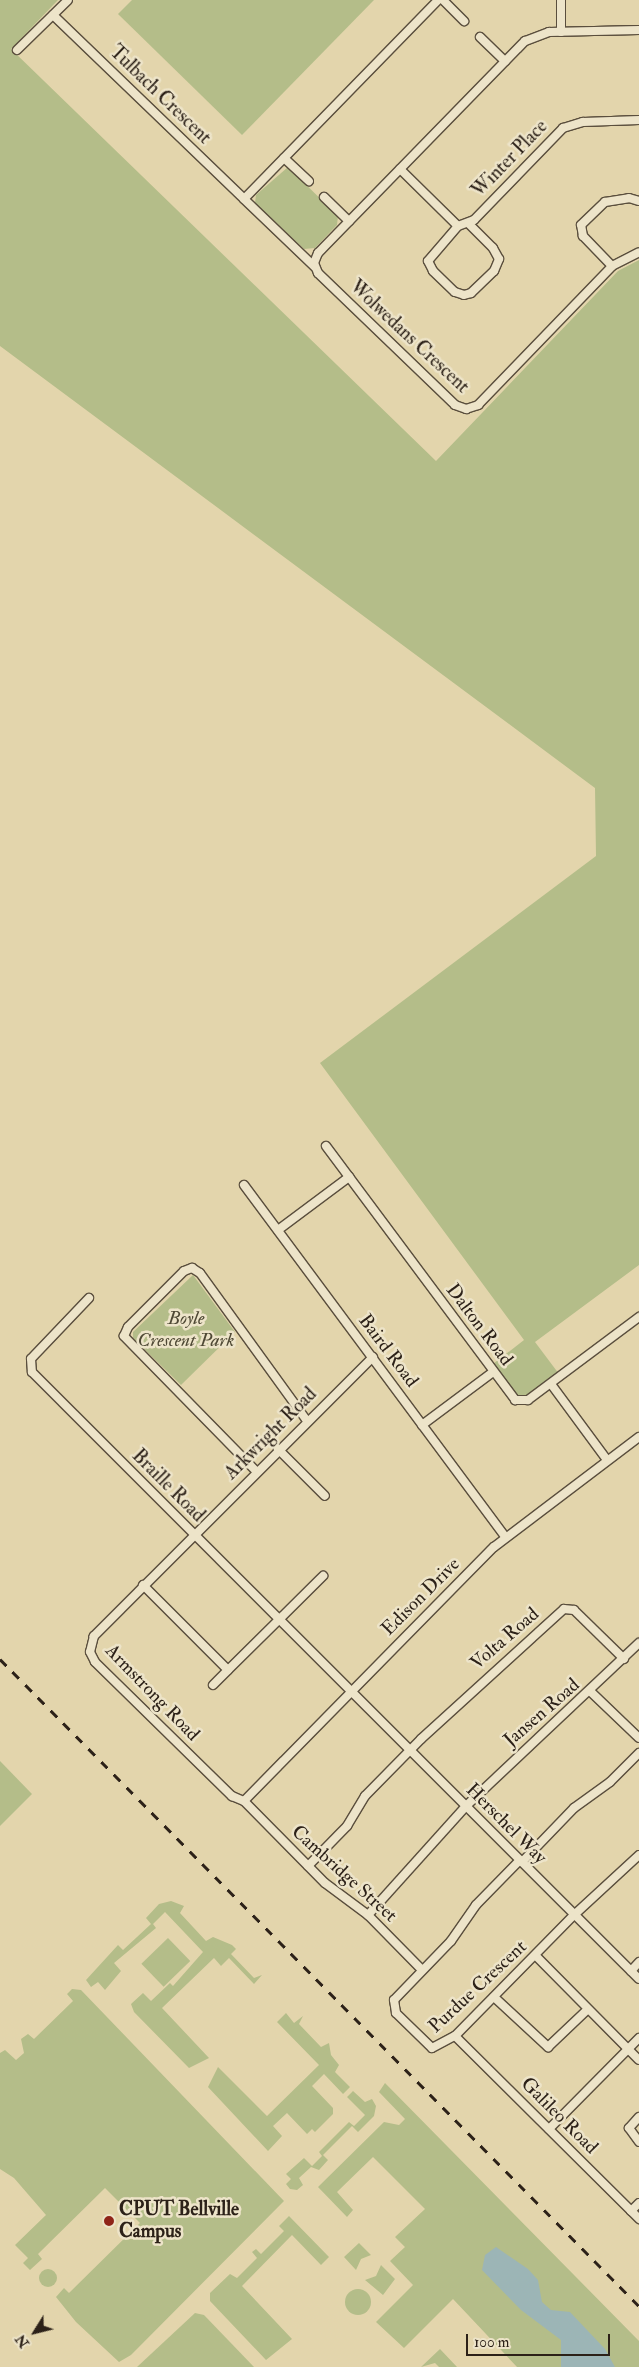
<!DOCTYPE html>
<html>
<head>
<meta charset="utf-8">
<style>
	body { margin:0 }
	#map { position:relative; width:639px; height:2367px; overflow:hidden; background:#e3d5ac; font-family:"IM FELL Double Pica",serif }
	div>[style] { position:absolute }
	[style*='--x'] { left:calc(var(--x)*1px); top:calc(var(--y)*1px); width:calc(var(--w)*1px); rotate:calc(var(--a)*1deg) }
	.green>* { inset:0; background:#b4bd89; transform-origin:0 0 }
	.round { border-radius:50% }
	.water>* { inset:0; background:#9cb5b6 }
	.roads { filter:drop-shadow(1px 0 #5a4e3d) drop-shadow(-1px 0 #5a4e3d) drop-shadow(0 1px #5a4e3d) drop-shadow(0 -1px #5a4e3d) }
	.minor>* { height:8px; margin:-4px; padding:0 4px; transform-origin:4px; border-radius:4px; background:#ede4c9 }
	.rail>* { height:3px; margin-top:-1.5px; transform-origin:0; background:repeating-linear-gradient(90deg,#2c2118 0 9px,transparent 0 18px) }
	.dots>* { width:14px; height:14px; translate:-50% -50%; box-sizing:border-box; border:2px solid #ede4c9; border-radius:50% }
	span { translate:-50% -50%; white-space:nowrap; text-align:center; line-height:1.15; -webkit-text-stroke:5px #ede4c9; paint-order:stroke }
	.street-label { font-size:19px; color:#2c2118 }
	.park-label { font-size:19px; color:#4e4834; font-style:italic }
	.poi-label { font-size:19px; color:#2c2118; font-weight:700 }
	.left { translate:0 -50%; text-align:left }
	.north { position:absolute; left:10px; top:2307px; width:50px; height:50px; -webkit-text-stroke:4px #ede4c9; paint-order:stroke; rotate:234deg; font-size:14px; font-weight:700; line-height:20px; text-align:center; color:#2c2118 }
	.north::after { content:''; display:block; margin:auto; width:18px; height:22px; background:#2c2118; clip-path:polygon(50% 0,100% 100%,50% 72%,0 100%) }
	.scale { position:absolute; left:466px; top:2334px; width:144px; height:22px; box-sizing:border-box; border:2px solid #2c2118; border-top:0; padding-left:6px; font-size:15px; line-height:18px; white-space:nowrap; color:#2c2118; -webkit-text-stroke:4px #ede4c9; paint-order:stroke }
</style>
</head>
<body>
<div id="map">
	<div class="green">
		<i style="clip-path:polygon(0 0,58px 0,11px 49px,436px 461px,618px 271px,639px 260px,639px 1265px,535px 1342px,559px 1374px,526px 1398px,517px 1396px,493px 1364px,524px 1340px,320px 1063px,596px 856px,595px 788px,0 346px)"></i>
		<i style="clip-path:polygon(132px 0,374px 0,242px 135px,118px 14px)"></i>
		<i style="clip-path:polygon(288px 167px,338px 216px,337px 225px,315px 248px,304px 249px,255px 203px,256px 195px)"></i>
		<i style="clip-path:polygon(193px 1275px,235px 1332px,181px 1385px,133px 1338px,133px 1332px)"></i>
		<i style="clip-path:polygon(0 1761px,32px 1794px,0 1826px)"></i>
		<i style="clip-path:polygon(171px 1901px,184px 1906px,180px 1913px,206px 1941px,213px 1937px,232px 1945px,236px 1949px,231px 1954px,254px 1978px,262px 1975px,254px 1984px,229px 1958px,221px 1966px,214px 1958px,162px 2008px,209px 2058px,189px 2068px,134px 2012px,131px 2004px,143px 1993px,151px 2001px,170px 1983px,173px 1986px,203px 1952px,165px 1912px,153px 1924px,156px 1928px,114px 1963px,121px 1971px,105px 1990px,98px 1982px,91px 1987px,86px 1980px,118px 1945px,123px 1950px,151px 1924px,146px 1918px,159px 1904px)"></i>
		<i style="left:168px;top:1938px;width:32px;height:37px;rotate:46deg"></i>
		<i style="clip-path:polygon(72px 1989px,81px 1990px,284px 2201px,131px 2355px,119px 2362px,76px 2322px,56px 2297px,64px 2288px,69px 2293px,140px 2223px,105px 2188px,38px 2254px,42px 2259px,30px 2270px,23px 2263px,28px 2258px,15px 2245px,46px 2215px,14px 2178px,0 2169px,0 2053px,5px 2050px,16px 2060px,24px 2053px,21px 2039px,28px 2034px,34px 2039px,73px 2001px,67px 1994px)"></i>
		<i style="clip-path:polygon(286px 2013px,294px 2023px,303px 2016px,299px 2024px,321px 2047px,329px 2043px,331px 2055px,339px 2065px,335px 2072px,350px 2087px,343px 2094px,324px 2074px,312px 2086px,333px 2108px,333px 2114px,315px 2132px,312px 2129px,307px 2134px,287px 2113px,273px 2126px,282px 2136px,268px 2151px,208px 2087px,218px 2067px,267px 2116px,319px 2065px,277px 2022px)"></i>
		<i style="clip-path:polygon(385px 2083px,639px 2341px,639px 2367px,517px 2367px,453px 2299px,404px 2348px,376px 2322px,413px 2285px,390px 2261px,405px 2247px,395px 2237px,425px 2209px,373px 2157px,337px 2192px,353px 2210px,347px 2217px,318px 2187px,384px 2122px,399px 2125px,405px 2119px,379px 2092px)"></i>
		<i style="clip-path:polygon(353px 2091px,365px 2102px,372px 2099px,376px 2106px,374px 2116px,358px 2132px,352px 2126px,323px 2155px,328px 2160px,319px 2170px,311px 2167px,299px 2178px,303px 2185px,297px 2190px,290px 2189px,286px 2184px,291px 2179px,286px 2174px,304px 2158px,312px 2166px,322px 2156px,319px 2152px,349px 2122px,354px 2126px,365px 2115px,347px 2097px)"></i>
		<i style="clip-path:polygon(289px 2216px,329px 2257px,321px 2265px,292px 2235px,242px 2286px,292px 2339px,266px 2360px,210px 2301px,210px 2293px,230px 2274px,237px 2278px,257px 2258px,252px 2252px,256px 2249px,261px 2254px,284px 2231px,279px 2226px)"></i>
		<i style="clip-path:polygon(359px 2243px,371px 2255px,361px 2259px,356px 2270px,344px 2257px)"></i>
		<i style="clip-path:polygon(381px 2265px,395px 2279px,383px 2295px,365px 2280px,376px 2276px)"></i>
		<i class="round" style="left:39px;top:2269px;width:18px;height:18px"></i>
		<i class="round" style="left:345px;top:2289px;width:26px;height:26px"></i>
		<i style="clip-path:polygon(195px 2313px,204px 2315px,254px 2367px,137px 2367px)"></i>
		<i style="clip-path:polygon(440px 2349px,457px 2367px,439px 2367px,435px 2363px,421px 2367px)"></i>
	</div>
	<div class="water">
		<i style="clip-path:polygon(496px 2247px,528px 2269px,538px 2280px,542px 2302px,551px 2310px,570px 2312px,605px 2349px,615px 2367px,561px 2367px,561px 2340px,521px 2310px,482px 2270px,485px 2255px)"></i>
	</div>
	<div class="roads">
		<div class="minor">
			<i style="--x:443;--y:0;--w:30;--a:45"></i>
			<i style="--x:561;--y:0;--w:32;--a:90"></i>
			<i style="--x:53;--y:15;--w:265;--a:43.9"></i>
			<i style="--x:244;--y:199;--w:278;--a:-45.7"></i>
			<i style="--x:639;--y:30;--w:90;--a:178.7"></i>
			<i style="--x:549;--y:32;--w:26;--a:159"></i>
			<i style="--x:525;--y:41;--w:296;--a:134.3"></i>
			<i style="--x:318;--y:253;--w:11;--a:112"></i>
			<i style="--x:314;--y:263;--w:11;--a:68"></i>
			<i style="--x:318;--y:273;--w:190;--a:43.9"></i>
			<i style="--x:455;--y:405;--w:12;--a:20"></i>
			<i style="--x:466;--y:409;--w:13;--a:-18"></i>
			<i style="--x:478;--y:405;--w:193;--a:-46"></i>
			<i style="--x:612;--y:266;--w:30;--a:-27"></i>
			<i style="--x:480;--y:37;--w:35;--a:44"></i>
			<i style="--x:17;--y:50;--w:71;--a:-44.4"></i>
			<i style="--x:284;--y:158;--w:34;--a:43"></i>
			<i style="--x:400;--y:169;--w:81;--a:44.5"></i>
			<i style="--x:458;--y:226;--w:17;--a:-21"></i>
			<i style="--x:474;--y:220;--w:128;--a:-45.9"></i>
			<i style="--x:563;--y:128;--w:21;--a:-17"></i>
			<i style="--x:583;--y:122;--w:56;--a:-2"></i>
			<i style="--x:324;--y:197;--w:35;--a:44"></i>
			<i style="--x:244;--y:199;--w:98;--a:43.8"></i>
			<i style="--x:458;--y:226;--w:46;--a:130.6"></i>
			<i style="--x:428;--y:261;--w:11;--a:63"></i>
			<i style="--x:433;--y:271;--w:30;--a:44"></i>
			<i style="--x:455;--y:292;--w:9;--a:18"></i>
			<i style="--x:464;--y:295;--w:7;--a:-16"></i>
			<i style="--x:471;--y:293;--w:32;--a:-44"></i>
			<i style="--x:494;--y:271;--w:13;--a:-67"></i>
			<i style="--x:499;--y:259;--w:13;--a:-119"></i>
			<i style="--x:493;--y:248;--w:35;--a:-135"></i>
			<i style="--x:612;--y:266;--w:42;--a:-134"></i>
			<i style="--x:583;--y:236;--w:11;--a:-100"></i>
			<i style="--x:581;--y:225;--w:33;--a:-44"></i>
			<i style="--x:605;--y:202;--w:24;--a:-9"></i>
			<i style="--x:629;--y:198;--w:10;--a:17"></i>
			<i style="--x:326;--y:1146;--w:317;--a:53.3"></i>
			<i style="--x:515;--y:1400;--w:13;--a:0"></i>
			<i style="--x:528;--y:1400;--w:139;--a:-36.8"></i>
			<i style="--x:244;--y:1185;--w:438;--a:53.4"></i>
			<i style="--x:278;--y:1230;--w:89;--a:-36.7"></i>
			<i style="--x:89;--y:1298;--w:84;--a:133.6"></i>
			<i style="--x:31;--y:1359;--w:13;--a:86"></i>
			<i style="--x:32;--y:1372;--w:858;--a:45"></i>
			<i style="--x:373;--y:1357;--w:395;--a:135"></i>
			<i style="--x:94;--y:1636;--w:16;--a:104"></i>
			<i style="--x:90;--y:1652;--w:11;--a:63"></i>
			<i style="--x:95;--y:1662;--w:192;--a:44.4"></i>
			<i style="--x:232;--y:1796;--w:13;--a:23"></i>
			<i style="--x:244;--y:1801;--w:115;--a:45.4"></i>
			<i style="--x:325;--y:1883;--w:54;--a:36.7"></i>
			<i style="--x:368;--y:1915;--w:77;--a:45.5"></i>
			<i style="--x:551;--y:1384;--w:94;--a:53.6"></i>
			<i style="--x:422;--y:1425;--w:89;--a:-36.7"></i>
			<i style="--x:278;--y:1449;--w:66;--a:45"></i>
			<i style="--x:256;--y:1471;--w:189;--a:-134.4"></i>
			<i style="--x:124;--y:1336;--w:10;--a:-66"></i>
			<i style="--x:128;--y:1327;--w:79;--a:-45"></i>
			<i style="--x:184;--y:1271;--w:9;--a:-21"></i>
			<i style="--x:192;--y:1268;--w:9;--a:32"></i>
			<i style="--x:200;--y:1273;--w:183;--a:54.1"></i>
			<i style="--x:143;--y:1585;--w:120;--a:45"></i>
			<i style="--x:228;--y:1670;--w:134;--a:-44.7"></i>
			<i style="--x:213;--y:1685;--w:21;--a:-45"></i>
			<i style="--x:591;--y:1692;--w:66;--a:43.8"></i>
			<i style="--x:244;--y:1801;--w:356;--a:-45.5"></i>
			<i style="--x:494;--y:1547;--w:182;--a:-37.2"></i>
			<i style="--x:520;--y:1860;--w:63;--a:134.4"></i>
			<i style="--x:476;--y:1905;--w:44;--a:124.8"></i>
			<i style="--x:451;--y:1941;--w:82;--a:134"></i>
			<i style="--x:394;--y:2000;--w:13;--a:81"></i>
			<i style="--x:396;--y:2013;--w:50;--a:44.2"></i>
			<i style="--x:432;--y:2048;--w:26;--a:-28"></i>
			<i style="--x:455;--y:2036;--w:170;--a:-45.5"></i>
			<i style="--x:574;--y:1915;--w:88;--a:-42.7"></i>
			<i style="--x:522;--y:1862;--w:75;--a:-46.1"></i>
			<i style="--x:574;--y:1808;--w:44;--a:-35.8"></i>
			<i style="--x:610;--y:1782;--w:41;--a:-45"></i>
			<i style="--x:308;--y:1866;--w:56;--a:-45.7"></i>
			<i style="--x:347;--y:1826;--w:35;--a:-59"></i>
			<i style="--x:365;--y:1796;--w:80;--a:-45.5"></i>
			<i style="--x:421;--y:1739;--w:193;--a:-42.3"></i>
			<i style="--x:564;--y:1609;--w:10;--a:6"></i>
			<i style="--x:574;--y:1610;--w:70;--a:44.4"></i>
			<i style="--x:368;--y:1915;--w:147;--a:-48"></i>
			<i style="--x:466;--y:1806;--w:238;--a:-43.3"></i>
			<i style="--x:536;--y:1956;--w:146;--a:45.3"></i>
			<i style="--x:631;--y:1971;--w:12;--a:-48"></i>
			<i style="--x:494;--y:1997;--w:74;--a:42.8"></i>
			<i style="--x:548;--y:2047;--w:55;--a:-43.5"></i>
			<i style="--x:455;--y:2036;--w:260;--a:44.8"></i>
			<i style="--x:639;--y:2117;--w:15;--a:132"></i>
			<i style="--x:629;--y:2128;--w:17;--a:54"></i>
			<i style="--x:549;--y:2129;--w:128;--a:-45.3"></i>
			<i style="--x:631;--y:2211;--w:11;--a:-45"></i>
		</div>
	</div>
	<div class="rail">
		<i style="--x:0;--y:1659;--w:909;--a:45.36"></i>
	</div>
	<div class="dots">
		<i style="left:109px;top:2221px;background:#8f2418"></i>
	</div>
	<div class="street-label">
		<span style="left:160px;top:95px;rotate:44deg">Tulbach Crescent</span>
		<span style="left:510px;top:159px;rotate:-46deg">Winter Place</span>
		<span style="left:409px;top:337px;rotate:43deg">Wolwedans Crescent</span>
		<span style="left:479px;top:1325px;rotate:53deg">Dalton Road</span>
		<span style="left:388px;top:1351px;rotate:53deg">Baird Road</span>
		<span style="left:271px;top:1434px;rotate:-45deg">Arkwright Road</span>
		<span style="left:168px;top:1486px;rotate:45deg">Braille Road</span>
		<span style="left:421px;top:1597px;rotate:-45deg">Edison Drive</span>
		<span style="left:505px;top:1639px;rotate:-41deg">Volta Road</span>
		<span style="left:152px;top:1693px;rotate:46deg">Armstrong Road</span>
		<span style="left:542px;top:1713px;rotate:-41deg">Jansen Road</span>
		<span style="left:506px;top:1824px;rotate:45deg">Herschel Way</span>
		<span style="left:344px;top:1874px;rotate:42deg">Cambridge Street</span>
		<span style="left:478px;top:1987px;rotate:-43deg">Purdue Crescent</span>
		<span style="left:559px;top:2116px;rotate:45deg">Galileo Road</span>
	</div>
	<div class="park-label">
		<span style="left:186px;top:1330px">Boyle<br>Crescent Park</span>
	</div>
	<div class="poi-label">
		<span class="left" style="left:119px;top:2221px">CPUT Bellville<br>Campus</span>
	</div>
	<div class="north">N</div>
	<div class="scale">100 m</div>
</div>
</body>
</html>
